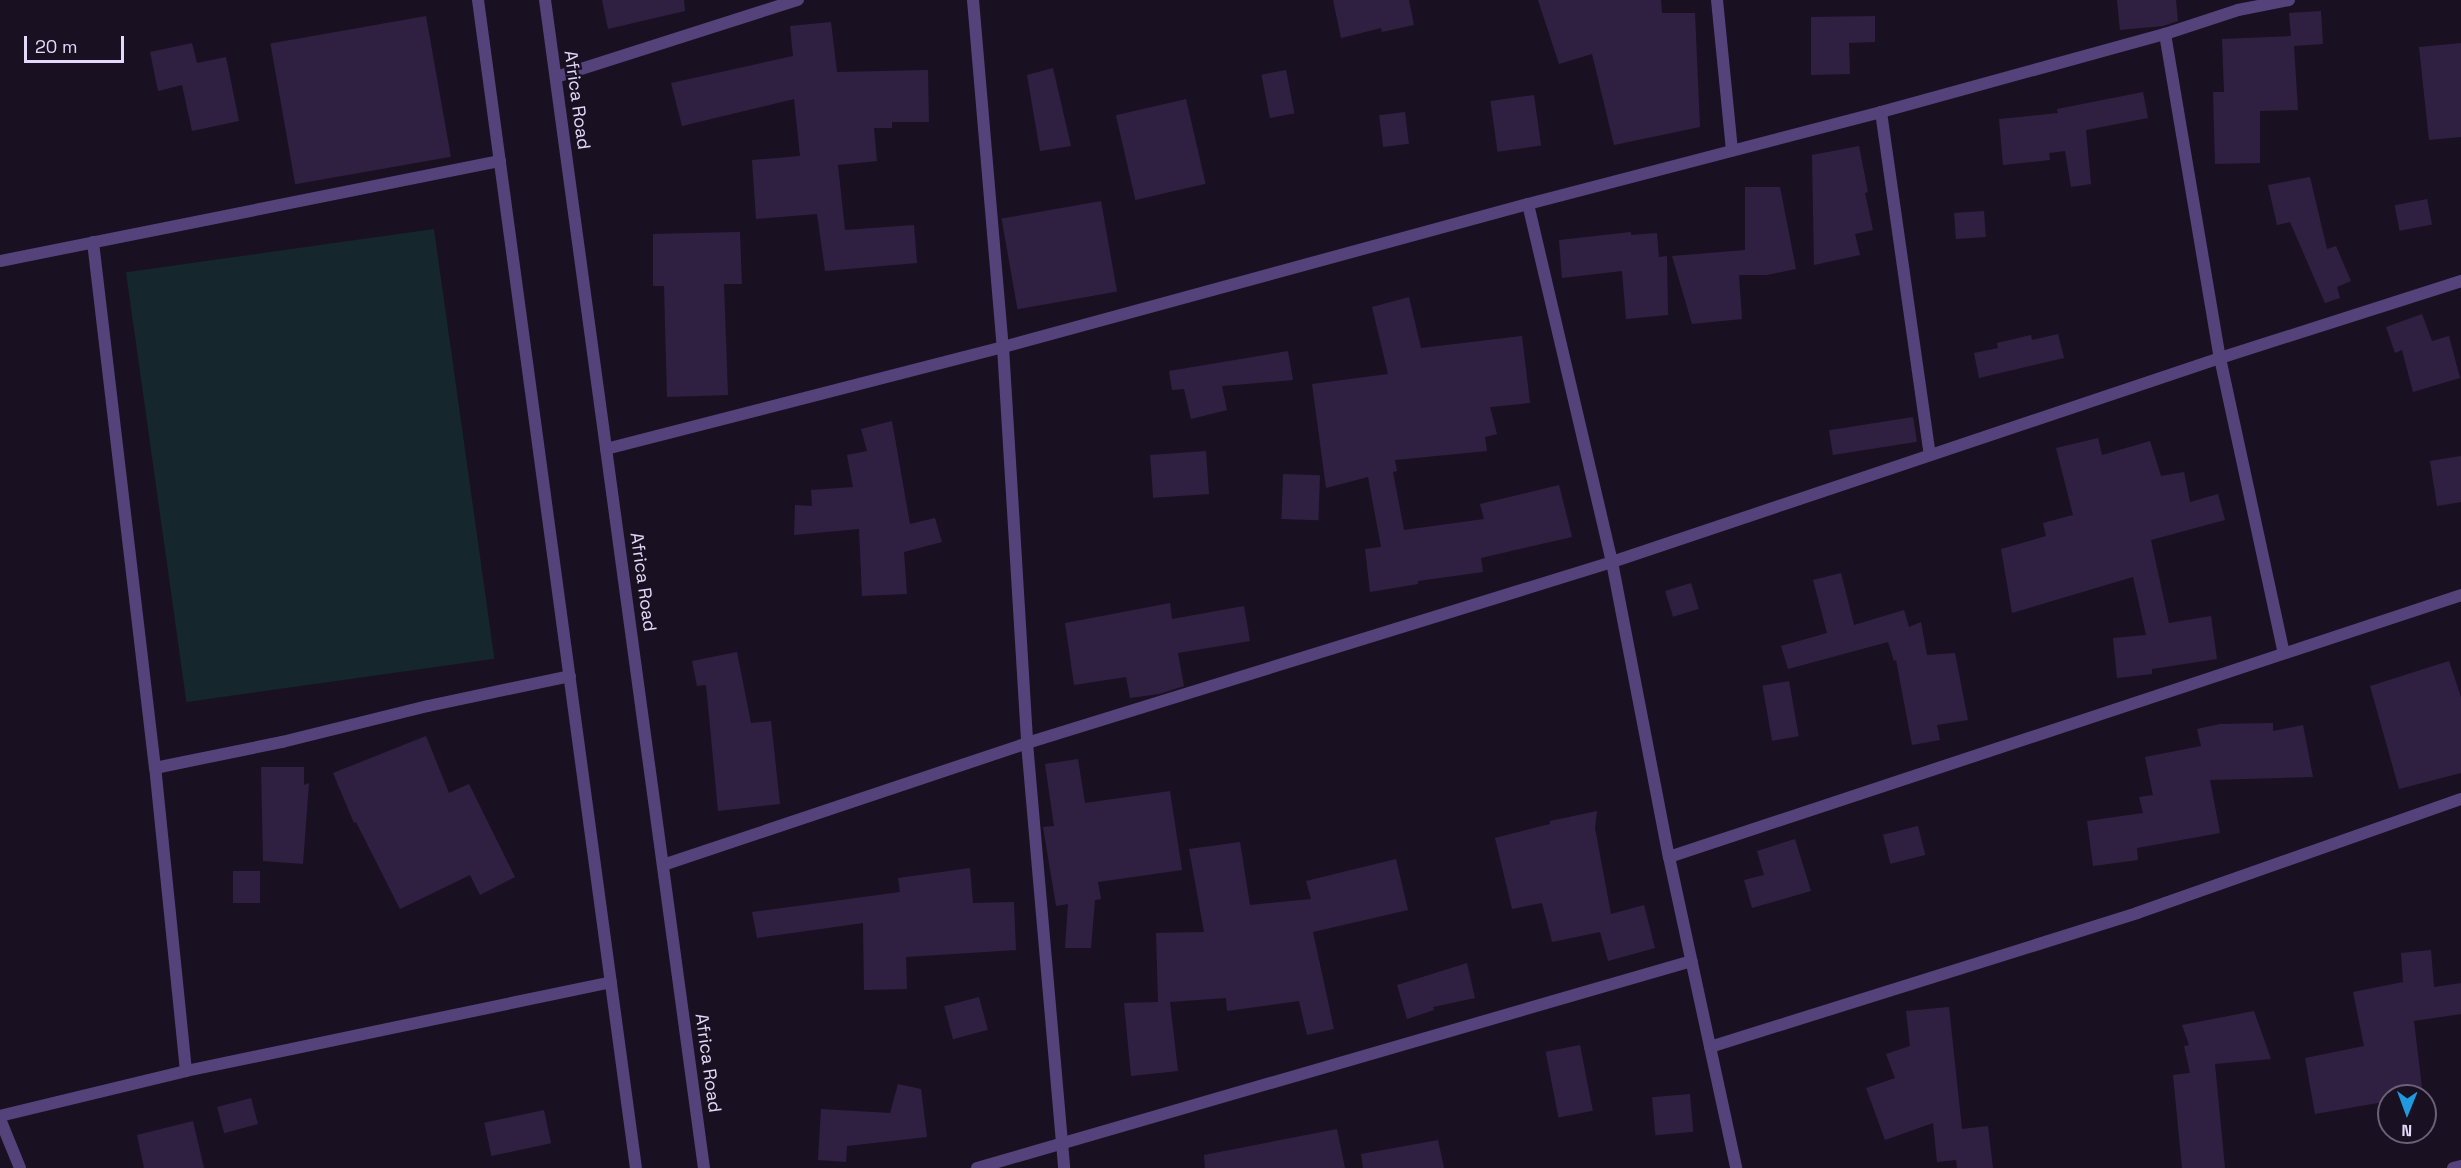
<!DOCTYPE html>
<html>
<head>
<meta charset="utf-8">
<style>
	body { margin:0 }
	#map { position:relative; width:2461px; height:1168px; overflow:hidden; background:#191122; font-family:"Space Grotesk",sans-serif }
	div>[style] { position:absolute }
	[style*='--x'] { left:calc(var(--x)*1px); top:calc(var(--y)*1px); width:calc(var(--w)*1px); rotate:calc(var(--a)*1deg) }
	.green>* { inset:0; background:#15262c; transform-origin:0 0 }
	.building>* { inset:0; background:#2f2041; transform-origin:0 0 }
	.minor>* { height:12px; margin:-6px; padding:0 6px; transform-origin:6px; border-radius:6px; background:#54437b }
	.tertiary>* { height:12px; margin:-6px; padding:0 6px; transform-origin:6px; border-radius:6px; background:#54437b }
	span { translate:-50% -50%; white-space:nowrap; text-align:center; line-height:1.15; -webkit-text-stroke:5px #191122; paint-order:stroke }
	.street-label { font-size:18px; color:#e5d8fa }
	.north { position:absolute; left:2377px; top:1084px; width:60px; height:60px; box-sizing:border-box; background:#191122; border:2px solid #6b6178; border-radius:50%; rotate:181deg; font-size:16px; font-weight:700; line-height:24px; text-align:center; color:#e5d8fa }
	.north::after { content:''; display:block; margin:auto; width:21px; height:27px; background:#1f99df; clip-path:polygon(50% 0,100% 100%,50% 72%,0 100%) }
	.scale { position:absolute; left:24px; top:36px; width:100px; height:27px; box-sizing:border-box; border:3px solid #e5d8fa; border-top:0; padding-left:8px; font-size:18px; line-height:21px; white-space:nowrap; color:#e5d8fa; -webkit-text-stroke:4px #191122; paint-order:stroke }
</style>
</head>
<body>
<div id="map">
	<div class="green">
		<i style="left:434px;top:229px;width:434px;height:311px;rotate:82deg"></i>
	</div>
	<div class="building">
		<i style="clip-path:polygon(602px 0,684px 0,685px 11px,608px 29px)"></i>
		<i style="clip-path:polygon(1333px 0,1409px 0,1414px 25px,1382px 32px,1381px 28px,1341px 38px)"></i>
		<i style="clip-path:polygon(1538px 0,1661px 0,1662px 13px,1695px 13px,1700px 127px,1614px 145px,1592px 54px,1559px 64px)"></i>
		<i style="clip-path:polygon(2117px 0,2176px 0,2178px 21px,2163px 26px,2120px 30px)"></i>
		<i style="clip-path:polygon(2321px 11px,2323px 44px,2294px 46px,2298px 110px,2260px 111px,2260px 163px,2215px 164px,2213px 92px,2224px 92px,2222px 39px,2291px 36px,2289px 13px)"></i>
		<i style="left:426px;top:16px;width:143px;height:158px;rotate:80deg"></i>
		<i style="clip-path:polygon(1875px 16px,1875px 42px,1849px 43px,1850px 74px,1811px 75px,1811px 17px)"></i>
		<i style="clip-path:polygon(831px 22px,837px 72px,928px 70px,929px 122px,892px 122px,892px 128px,874px 128px,877px 161px,838px 165px,845px 230px,914px 225px,917px 263px,825px 271px,817px 214px,756px 219px,752px 160px,800px 156px,794px 99px,682px 126px,671px 83px,793px 56px,790px 26px)"></i>
		<i style="clip-path:polygon(192px 43px,197px 63px,226px 57px,239px 121px,192px 131px,182px 85px,158px 91px,150px 52px)"></i>
		<i style="clip-path:polygon(2461px 43px,2461px 137px,2429px 140px,2419px 47px)"></i>
		<i style="clip-path:polygon(1053px 68px,1071px 146px,1040px 151px,1027px 75px)"></i>
		<i style="left:1286px;top:70px;width:44px;height:25px;rotate:79deg"></i>
		<i style="clip-path:polygon(2143px 92px,2148px 118px,2086px 130px,2091px 184px,2071px 187px,2065px 151px,2049px 153px,2050px 160px,2003px 165px,1999px 119px,2058px 113px,2057px 109px)"></i>
		<i style="left:1534px;top:95px;width:51px;height:44px;rotate:82deg"></i>
		<i style="left:1186px;top:99px;width:87px;height:72px;rotate:77deg"></i>
		<i style="left:1405px;top:112px;width:32px;height:26px;rotate:83deg"></i>
		<i style="clip-path:polygon(1859px 146px,1868px 192px,1865px 193px,1873px 230px,1855px 234px,1860px 255px,1814px 265px,1812px 155px)"></i>
		<i style="clip-path:polygon(2310px 177px,2327px 249px,2336px 246px,2351px 281px,2337px 287px,2340px 298px,2325px 303px,2290px 222px,2277px 225px,2268px 185px)"></i>
		<i style="clip-path:polygon(1745px 187px,1780px 187px,1796px 269px,1767px 275px,1739px 275px,1742px 319px,1692px 324px,1672px 256px,1745px 250px)"></i>
		<i style="left:2427px;top:199px;width:26px;height:33px;rotate:79deg"></i>
		<i style="left:1101px;top:201px;width:92px;height:101px;rotate:80deg"></i>
		<i style="left:1984px;top:211px;width:26px;height:30px;rotate:86deg"></i>
		<i style="clip-path:polygon(740px 232px,742px 284px,724px 284px,728px 395px,667px 397px,664px 286px,653px 286px,653px 234px)"></i>
		<i style="clip-path:polygon(1631px 232px,1631px 235px,1657px 233px,1659px 257px,1667px 256px,1668px 315px,1626px 319px,1622px 271px,1562px 278px,1559px 240px)"></i>
		<i style="clip-path:polygon(1409px 297px,1421px 348px,1522px 336px,1530px 403px,1490px 407px,1497px 434px,1485px 437px,1487px 451px,1395px 460px,1397px 471px,1393px 472px,1404px 530px,1484px 519px,1480px 504px,1559px 485px,1572px 537px,1481px 558px,1483px 572px,1418px 581px,1418px 584px,1370px 592px,1365px 549px,1381px 547px,1368px 477px,1326px 488px,1312px 384px,1388px 374px,1372px 307px)"></i>
		<i style="clip-path:polygon(2422px 314px,2432px 341px,2449px 336px,2460px 378px,2413px 392px,2402px 350px,2395px 353px,2386px 327px)"></i>
		<i style="clip-path:polygon(2058px 334px,2064px 358px,1979px 378px,1974px 353px,1998px 348px,1997px 343px,2031px 335px,2032px 340px)"></i>
		<i style="clip-path:polygon(1288px 351px,1293px 380px,1222px 386px,1227px 410px,1191px 419px,1184px 389px,1172px 390px,1169px 371px)"></i>
		<i style="left:1913px;top:417px;width:25px;height:85px;rotate:81deg"></i>
		<i style="clip-path:polygon(892px 421px,910px 524px,935px 518px,942px 542px,904px 552px,907px 594px,862px 596px,859px 529px,794px 535px,795px 505px,812px 506px,811px 490px,853px 487px,847px 455px,867px 451px,861px 429px)"></i>
		<i style="clip-path:polygon(2098px 438px,2102px 455px,2150px 441px,2161px 476px,2184px 472px,2190px 502px,2218px 494px,2225px 520px,2151px 540px,2169px 623px,2211px 616px,2217px 659px,2152px 669px,2152px 674px,2117px 678px,2113px 638px,2146px 635px,2133px 577px,2012px 613px,2001px 549px,2046px 536px,2043px 523px,2073px 515px,2056px 448px)"></i>
		<i style="left:1206px;top:451px;width:43px;height:56px;rotate:86deg"></i>
		<i style="clip-path:polygon(2461px 456px,2461px 502px,2437px 506px,2430px 461px)"></i>
		<i style="left:1283px;top:474px;width:37px;height:45px;rotate:2deg"></i>
		<i style="clip-path:polygon(1841px 573px,1854px 625px,1904px 610px,1909px 627px,1921px 622px,1927px 655px,1955px 653px,1968px 720px,1937px 725px,1940px 740px,1912px 745px,1896px 660px,1894px 661px,1888px 642px,1788px 669px,1781px 646px,1827px 633px,1813px 580px)"></i>
		<i style="left:1691px;top:583px;width:27px;height:27px;rotate:73deg"></i>
		<i style="clip-path:polygon(1170px 603px,1172px 619px,1244px 606px,1250px 641px,1178px 653px,1184px 686px,1159px 694px,1130px 698px,1126px 677px,1074px 685px,1065px 623px)"></i>
		<i style="clip-path:polygon(737px 652px,751px 723px,771px 721px,780px 804px,718px 811px,706px 685px,697px 686px,692px 661px)"></i>
		<i style="clip-path:polygon(2449px 661px,2461px 697px,2461px 773px,2399px 789px,2370px 686px)"></i>
		<i style="left:1789px;top:681px;width:56px;height:27px;rotate:80deg"></i>
		<i style="clip-path:polygon(2273px 723px,2273px 731px,2303px 725px,2313px 777px,2210px 780px,2220px 833px,2137px 848px,2138px 860px,2093px 866px,2087px 821px,2143px 813px,2139px 797px,2153px 795px,2145px 757px,2201px 746px,2197px 729px,2220px 724px)"></i>
		<i style="clip-path:polygon(426px 736px,449px 793px,469px 784px,515px 877px,480px 895px,470px 875px,400px 909px,356px 822px,354px 823px,333px 773px)"></i>
		<i style="clip-path:polygon(1078px 759px,1085px 803px,1170px 791px,1182px 870px,1098px 882px,1101px 899px,1095px 900px,1091px 948px,1065px 948px,1068px 904px,1056px 906px,1043px 827px,1054px 826px,1045px 764px)"></i>
		<i style="clip-path:polygon(261px 767px,304px 767px,304px 785px,309px 783px,303px 864px,263px 861px)"></i>
		<i style="clip-path:polygon(1597px 811px,1595px 828px,1611px 914px,1644px 905px,1655px 948px,1608px 961px,1600px 932px,1552px 942px,1542px 903px,1512px 909px,1495px 838px,1550px 824px,1550px 821px)"></i>
		<i style="left:1918px;top:826px;width:30px;height:36px;rotate:76deg"></i>
		<i style="clip-path:polygon(1795px 839px,1811px 891px,1752px 908px,1744px 880px,1764px 875px,1757px 851px)"></i>
		<i style="clip-path:polygon(1240px 842px,1250px 905px,1311px 899px,1306px 881px,1396px 859px,1408px 910px,1313px 932px,1334px 1029px,1307px 1035px,1299px 1001px,1227px 1011px,1226px 998px,1170px 1002px,1178px 1071px,1131px 1076px,1124px 1003px,1158px 1002px,1156px 933px,1204px 932px,1189px 849px)"></i>
		<i style="clip-path:polygon(970px 868px,973px 903px,1014px 902px,1016px 950px,906px 957px,907px 989px,864px 990px,863px 923px,757px 938px,752px 912px,900px 892px,898px 878px)"></i>
		<i style="left:260px;top:871px;width:32px;height:27px;rotate:90deg"></i>
		<i style="clip-path:polygon(2431px 950px,2434px 987px,2461px 983px,2461px 1014px,2414px 1021px,2423px 1096px,2389px 1096px,2389px 1101px,2315px 1114px,2305px 1058px,2364px 1046px,2353px 992px,2403px 982px,2401px 953px)"></i>
		<i style="clip-path:polygon(1467px 963px,1475px 998px,1433px 1007px,1434px 1010px,1407px 1019px,1397px 985px)"></i>
		<i style="left:979px;top:997px;width:34px;height:36px;rotate:75deg"></i>
		<i style="clip-path:polygon(1949px 1007px,1962px 1129px,1988px 1126px,1993px 1168px,1957px 1168px,1956px 1160px,1937px 1162px,1933px 1123px,1885px 1140px,1866px 1088px,1895px 1078px,1886px 1054px,1910px 1046px,1906px 1011px)"></i>
		<i style="clip-path:polygon(2254px 1011px,2271px 1059px,2215px 1064px,2225px 1168px,2182px 1168px,2173px 1075px,2190px 1073px,2184px 1046px,2189px 1045px,2182px 1025px)"></i>
		<i style="left:1580px;top:1045px;width:67px;height:35px;rotate:79deg"></i>
		<i style="clip-path:polygon(898px 1084px,921px 1089px,927px 1137px,847px 1146px,846px 1162px,818px 1160px,821px 1109px,890px 1113px)"></i>
		<i style="left:1690px;top:1094px;width:38px;height:38px;rotate:85deg"></i>
		<i style="left:251px;top:1098px;width:27px;height:35px;rotate:75deg"></i>
		<i style="left:544px;top:1110px;width:34px;height:61px;rotate:78deg"></i>
		<i style="clip-path:polygon(193px 1121px,204px 1168px,144px 1168px,137px 1135px)"></i>
		<i style="clip-path:polygon(1337px 1129px,1345px 1168px,1205px 1168px,1204px 1155px)"></i>
		<i style="clip-path:polygon(1438px 1140px,1444px 1168px,1363px 1168px,1361px 1154px)"></i>
	</div>
	<div class="minor">
		<i style="--x:973;--y:0;--w:348;--a:85.1"></i>
		<i style="--x:1003;--y:347;--w:397;--a:86.5"></i>
		<i style="--x:1027;--y:743;--w:427;--a:85"></i>
		<i style="--x:1717;--y:0;--w:151;--a:84.3"></i>
		<i style="--x:2165;--y:34;--w:329;--a:80.4"></i>
		<i style="--x:2220;--y:358;--w:302;--a:77.8"></i>
		<i style="--x:556;--y:77;--w:254;--a:-17.7"></i>
		<i style="--x:1881;--y:112;--w:346;--a:81.9"></i>
		<i style="--x:1528;--y:204;--w:368;--a:76.8"></i>
		<i style="--x:1612;--y:562;--w:300;--a:79.1"></i>
		<i style="--x:1669;--y:857;--w:318;--a:77.8"></i>
		<i style="--x:93;--y:242;--w:530;--a:83.28"></i>
		<i style="--x:0;--y:261;--w:510;--a:-11.31"></i>
		<i style="--x:606;--y:449;--w:410;--a:-14.4"></i>
		<i style="--x:1003;--y:347;--w:544;--a:-15.24"></i>
		<i style="--x:1528;--y:204;--w:365;--a:-14.6"></i>
		<i style="--x:1881;--y:112;--w:295;--a:-15.4"></i>
		<i style="--x:2165;--y:34;--w:77;--a:-18.2"></i>
		<i style="--x:2238;--y:10;--w:52;--a:-11.1"></i>
		<i style="--x:1669;--y:857;--w:834;--a:-18.3"></i>
		<i style="--x:663;--y:865;--w:384;--a:-18.5"></i>
		<i style="--x:1027;--y:743;--w:612;--a:-17.19"></i>
		<i style="--x:1612;--y:562;--w:641;--a:-18.55"></i>
		<i style="--x:2220;--y:358;--w:253;--a:-17.7"></i>
		<i style="--x:1710;--y:1047;--w:448;--a:-17.4"></i>
		<i style="--x:2137;--y:913;--w:343;--a:-19.4"></i>
		<i style="--x:186;--y:1071;--w:305;--a:-95.8"></i>
		<i style="--x:155;--y:768;--w:130;--a:-11.6"></i>
		<i style="--x:282;--y:742;--w:150;--a:-13.9"></i>
		<i style="--x:428;--y:706;--w:145;--a:-11.9"></i>
		<i style="--x:0;--y:1116;--w:191;--a:-13.6"></i>
		<i style="--x:186;--y:1071;--w:434;--a:-11.8"></i>
		<i style="--x:0;--y:1119;--w:53;--a:67.8"></i>
		<i style="--x:977;--y:1168;--w:744;--a:-16.15"></i>
		<i style="--x:2453;--y:1168;--w:8;--a:-14"></i>
	</div>
	<div class="tertiary">
		<i style="--x:478;--y:0;--w:1179;--a:82.3"></i>
		<i style="--x:545;--y:0;--w:1179;--a:82.25"></i>
	</div>
	<div class="street-label">
		<span style="left:577px;top:100px;rotate:82deg">Africa Road</span>
		<span style="left:643px;top:582px;rotate:82deg">Africa Road</span>
		<span style="left:708px;top:1063px;rotate:82deg">Africa Road</span>
	</div>
	<div class="north">N</div>
	<div class="scale">20 m</div>
</div>
</body>
</html>
